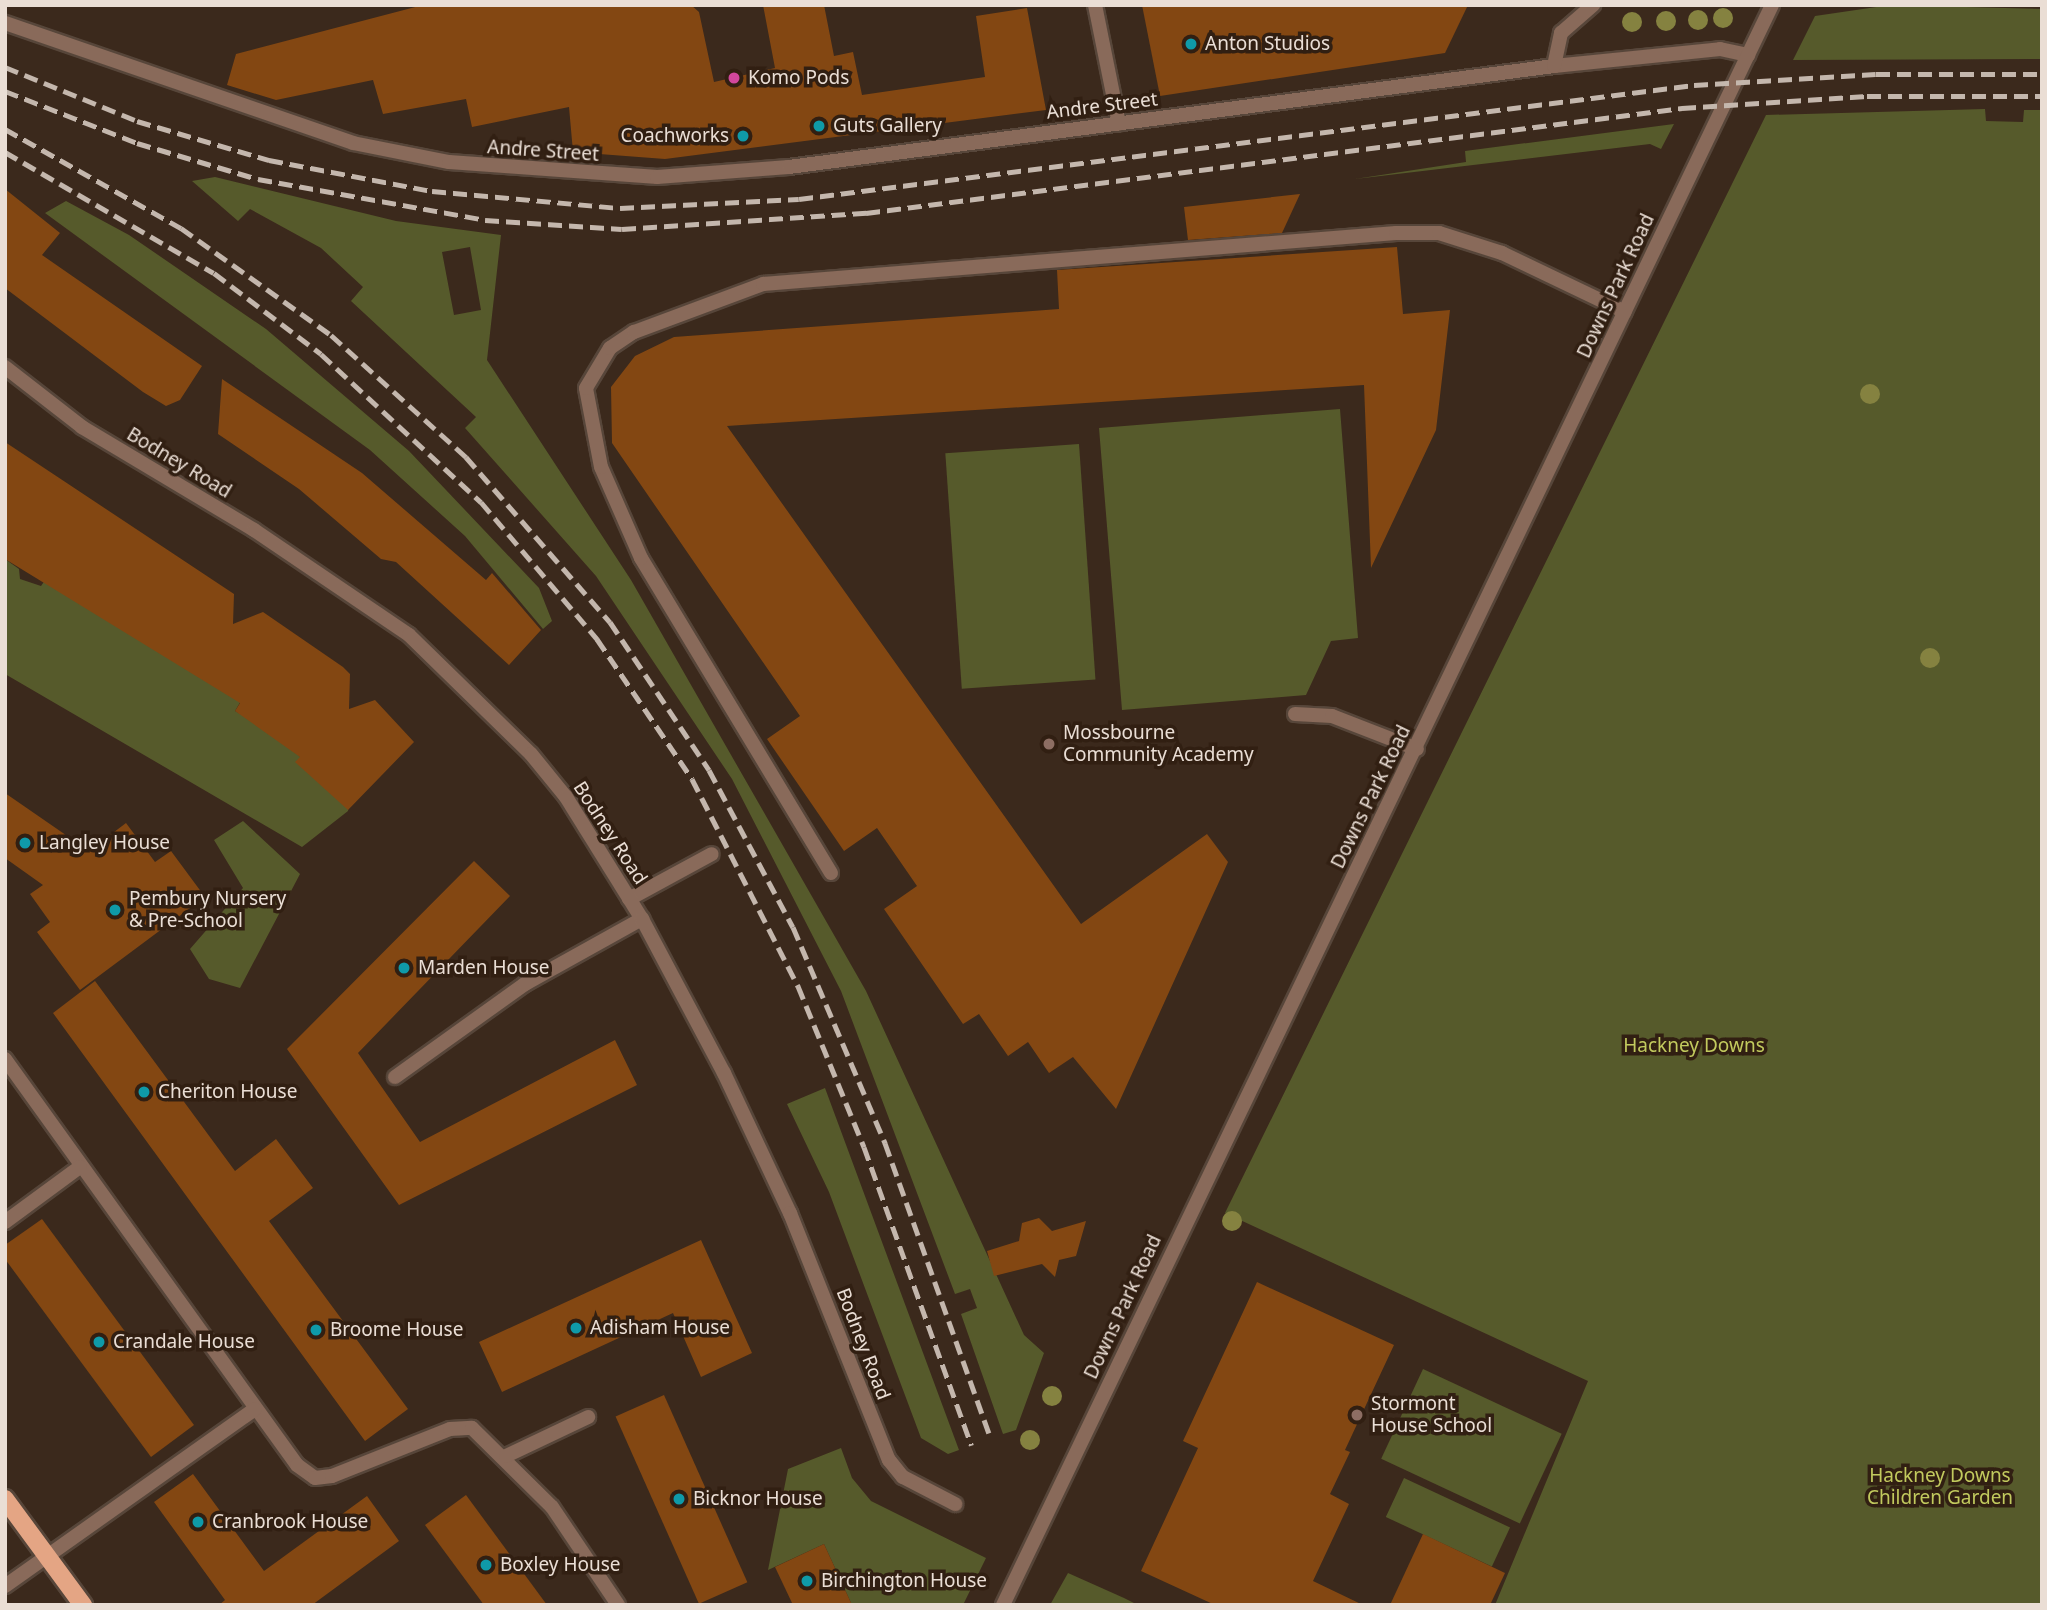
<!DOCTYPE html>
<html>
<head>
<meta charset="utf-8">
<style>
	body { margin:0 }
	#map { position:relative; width:2047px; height:1610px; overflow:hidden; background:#3b291c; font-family:"Noto Sans",sans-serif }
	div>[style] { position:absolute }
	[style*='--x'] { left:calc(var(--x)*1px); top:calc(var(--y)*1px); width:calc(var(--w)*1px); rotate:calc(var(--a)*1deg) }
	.green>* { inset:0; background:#565a2b; transform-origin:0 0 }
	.building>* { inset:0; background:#834712; transform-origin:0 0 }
	.roads { filter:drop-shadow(2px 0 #57463a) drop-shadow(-2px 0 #57463a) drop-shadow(0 2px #57463a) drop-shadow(0 -2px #57463a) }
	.lane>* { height:14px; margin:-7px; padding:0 7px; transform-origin:7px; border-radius:7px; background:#896a5a }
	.street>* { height:14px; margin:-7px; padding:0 7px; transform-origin:7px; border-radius:7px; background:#896a5a }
	.primary>* { height:18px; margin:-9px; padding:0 9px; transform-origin:9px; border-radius:9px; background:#e4a584 }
	.rail>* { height:5px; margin-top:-2.5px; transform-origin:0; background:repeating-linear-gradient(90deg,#c4b7ad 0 14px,transparent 0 21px) }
	.trees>* { width:20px; height:20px; margin:-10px; border-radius:50%; background:#858240 }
	.dots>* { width:19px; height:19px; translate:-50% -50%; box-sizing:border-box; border:4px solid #311f12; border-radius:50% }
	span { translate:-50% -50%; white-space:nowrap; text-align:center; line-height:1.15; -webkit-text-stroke:7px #311f12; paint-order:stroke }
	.poi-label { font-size:19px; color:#eaded5 }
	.left { translate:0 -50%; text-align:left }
	.right { translate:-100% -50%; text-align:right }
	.street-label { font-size:19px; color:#eaded5 }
	.park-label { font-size:19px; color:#c2ca5e }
	.frame { position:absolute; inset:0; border:7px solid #eaded5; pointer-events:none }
</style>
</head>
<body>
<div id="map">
	<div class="green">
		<i style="clip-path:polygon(1890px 5px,2042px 9px,2042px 59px,1793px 60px,1815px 16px)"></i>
		<i style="clip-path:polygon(1985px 109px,1986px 121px,2023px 122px,2024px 110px,2042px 110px,2042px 1605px,1495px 1605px,1588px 1381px,1225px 1213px,1766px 115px)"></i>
		<i style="clip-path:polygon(1674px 124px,1661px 149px,1650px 144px,1355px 179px,1466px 162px,1465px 151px)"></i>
		<i style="clip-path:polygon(evenodd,215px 177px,396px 221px,501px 235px,487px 360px,631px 580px,866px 991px,1024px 1335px,1044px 1353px,1016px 1430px,1003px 1434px,961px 1314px,977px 1308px,970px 1289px,955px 1294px,841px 991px,732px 779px,596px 576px,465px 428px,476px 417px,351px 301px,363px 287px,321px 248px,250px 209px,238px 221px,192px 181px,215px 177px,470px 247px,481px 310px,454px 315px,442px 252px,470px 247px)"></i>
		<i style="clip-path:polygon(66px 201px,129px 235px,266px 329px,409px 451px,539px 588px,552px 621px,543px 629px,465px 536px,370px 450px,45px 213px)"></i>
		<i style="clip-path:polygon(1340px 409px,1358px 638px,1331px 641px,1306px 695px,1122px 710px,1099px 428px)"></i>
		<i style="left:1079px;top:444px;width:236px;height:134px;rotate:86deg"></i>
		<i style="clip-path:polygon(62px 556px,256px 675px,235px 711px,274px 733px,349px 801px,348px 811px,302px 847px,5px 674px,5px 559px,19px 569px,20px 579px,41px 586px)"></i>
		<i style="clip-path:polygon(243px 821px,300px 874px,240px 988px,209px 979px,190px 949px,243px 888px,214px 840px)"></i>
		<i style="clip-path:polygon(825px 1088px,959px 1450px,948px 1454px,921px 1438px,829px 1192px,787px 1104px)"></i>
		<i style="left:1423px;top:1369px;width:153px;height:99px;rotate:25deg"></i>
		<i style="clip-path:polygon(841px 1448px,852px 1478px,871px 1501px,986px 1558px,963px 1605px,852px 1605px,824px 1544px,768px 1570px,788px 1469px)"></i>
		<i style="left:1404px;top:1478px;width:117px;height:43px;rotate:25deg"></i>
		<i style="clip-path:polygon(1068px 1573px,1124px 1598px,1138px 1605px,1050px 1605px)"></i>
	</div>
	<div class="building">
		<i style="clip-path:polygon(423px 5px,691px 5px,699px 12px,714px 82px,775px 68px,763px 5px,824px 5px,834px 56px,853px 52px,862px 95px,985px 77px,976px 16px,1027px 8px,1046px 110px,665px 159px,573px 152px,569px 107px,472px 127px,466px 99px,383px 114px,373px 80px,276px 100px,227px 85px,236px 54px)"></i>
		<i style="clip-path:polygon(1142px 5px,1468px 5px,1445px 53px,1160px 96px)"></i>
		<i style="clip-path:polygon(5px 189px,60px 233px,42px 255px,202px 366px,180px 400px,166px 406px,143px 392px,5px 288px)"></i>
		<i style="clip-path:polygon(1300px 194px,1282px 233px,1188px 240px,1184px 207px)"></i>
		<i style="clip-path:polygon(1397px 247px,1403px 314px,1450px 310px,1436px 430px,1371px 568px,1364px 385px,727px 426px,1081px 924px,1207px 834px,1228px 862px,1116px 1109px,1073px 1057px,1049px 1073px,1028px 1042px,1008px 1056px,979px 1014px,963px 1024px,884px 909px,917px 886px,877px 828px,844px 851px,767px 739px,800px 716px,612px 443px,611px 387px,635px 356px,674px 337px,1059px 309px,1057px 270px)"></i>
		<i style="clip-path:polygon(222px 379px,362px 473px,486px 580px,492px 573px,541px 630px,509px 665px,396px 562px,381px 559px,299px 489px,218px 434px)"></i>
		<i style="clip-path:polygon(5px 442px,234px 594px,233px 624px,263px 612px,343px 667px,350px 674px,349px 709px,375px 700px,414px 742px,348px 810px,295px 762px,300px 757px,235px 711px,240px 703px,5px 559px)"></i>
		<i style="clip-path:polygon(5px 793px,89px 851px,126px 823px,155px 862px,171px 851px,205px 897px,80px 990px,37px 932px,50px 922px,30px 894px,43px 885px,5px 858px)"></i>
		<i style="clip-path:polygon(474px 861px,510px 896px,358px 1053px,420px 1142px,615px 1040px,637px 1085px,399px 1205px,287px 1049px)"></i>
		<i style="clip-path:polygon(95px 981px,235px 1171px,276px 1139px,313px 1188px,269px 1221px,408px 1409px,365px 1441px,53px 1013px)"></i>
		<i style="clip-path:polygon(1039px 1218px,1052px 1231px,1086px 1221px,1076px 1256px,1059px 1260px,1055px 1277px,1042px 1264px,994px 1276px,987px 1251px,1019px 1241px,1022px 1223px)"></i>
		<i style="clip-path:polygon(42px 1219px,194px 1425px,151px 1457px,5px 1259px,5px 1245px)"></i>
		<i style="clip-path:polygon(701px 1240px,752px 1353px,701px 1377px,673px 1313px,502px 1392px,479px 1342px)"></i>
		<i style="clip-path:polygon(1257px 1282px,1394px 1345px,1345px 1450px,1350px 1452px,1330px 1494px,1349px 1504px,1313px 1581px,1363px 1605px,1215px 1605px,1141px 1571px,1198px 1448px,1183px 1441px)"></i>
		<i style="left:664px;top:1395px;width:205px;height:53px;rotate:66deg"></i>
		<i style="clip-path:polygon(193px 1474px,264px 1571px,367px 1496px,399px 1541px,312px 1605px,219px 1605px,225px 1600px,154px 1502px)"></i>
		<i style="clip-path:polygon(466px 1495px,547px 1605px,484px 1605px,425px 1525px)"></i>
		<i style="clip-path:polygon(1423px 1534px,1505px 1573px,1490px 1605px,1390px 1605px)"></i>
		<i style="clip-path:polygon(824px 1544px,852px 1605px,793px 1605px,775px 1567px)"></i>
	</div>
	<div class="roads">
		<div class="lane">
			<i style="--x:1295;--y:714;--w:37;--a:3"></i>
			<i style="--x:1332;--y:716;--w:91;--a:21.2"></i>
			<i style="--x:831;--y:873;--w:368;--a:-121.1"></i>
			<i style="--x:641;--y:558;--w:99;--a:-113.7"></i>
			<i style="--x:601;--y:467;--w:80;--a:-100.8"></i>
			<i style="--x:586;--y:388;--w:47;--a:-59"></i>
			<i style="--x:610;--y:348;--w:29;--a:-34"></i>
			<i style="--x:634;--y:332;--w:138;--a:-20.4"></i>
			<i style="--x:763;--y:284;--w:635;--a:-4.61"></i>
			<i style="--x:1396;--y:233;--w:43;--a:0"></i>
			<i style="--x:1439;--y:233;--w:66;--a:17.6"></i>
			<i style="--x:1502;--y:253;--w:136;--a:25.6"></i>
			<i style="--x:629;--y:899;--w:94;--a:-28.5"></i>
			<i style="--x:5;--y:1059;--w:500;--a:54.28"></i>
			<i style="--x:297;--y:1465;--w:22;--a:36"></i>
			<i style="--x:315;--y:1478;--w:17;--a:-7"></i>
			<i style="--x:332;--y:1476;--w:127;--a:-21.7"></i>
			<i style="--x:450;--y:1429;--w:22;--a:-3"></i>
			<i style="--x:472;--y:1428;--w:112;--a:44.6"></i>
			<i style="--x:552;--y:1507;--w:118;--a:56"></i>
			<i style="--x:395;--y:1077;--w:160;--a:-35.6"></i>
			<i style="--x:525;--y:984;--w:134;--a:-29.1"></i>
			<i style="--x:5;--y:1222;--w:93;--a:-36.3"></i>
			<i style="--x:506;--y:1456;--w:91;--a:-25.4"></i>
			<i style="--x:5;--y:1586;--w:306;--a:-35.3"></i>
		</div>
		<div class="street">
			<i style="--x:1095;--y:5;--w:121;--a:78.6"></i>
			<i style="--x:5;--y:23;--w:368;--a:19"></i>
			<i style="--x:353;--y:143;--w:98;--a:11.2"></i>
			<i style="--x:449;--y:162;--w:209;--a:4.1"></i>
			<i style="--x:657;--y:177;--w:132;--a:-4.3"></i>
			<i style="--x:789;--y:167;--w:772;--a:-7.52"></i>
			<i style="--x:1554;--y:66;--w:167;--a:-5.8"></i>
			<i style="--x:1720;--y:49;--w:29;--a:12"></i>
			<i style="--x:1554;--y:66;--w:34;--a:-78"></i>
			<i style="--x:1561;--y:33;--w:43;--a:-41.2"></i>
			<i style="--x:5;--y:367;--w:98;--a:37.9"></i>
			<i style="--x:82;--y:427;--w:200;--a:30.9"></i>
			<i style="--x:254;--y:530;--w:187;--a:34.1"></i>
			<i style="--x:409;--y:635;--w:170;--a:44.3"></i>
			<i style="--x:531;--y:754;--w:55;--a:50.9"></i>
			<i style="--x:566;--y:797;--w:144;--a:58.1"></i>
			<i style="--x:642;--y:919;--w:174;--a:62"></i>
			<i style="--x:724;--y:1073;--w:155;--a:64.8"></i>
			<i style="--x:790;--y:1213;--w:266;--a:68.2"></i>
			<i style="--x:889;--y:1460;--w:22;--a:51"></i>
			<i style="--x:903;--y:1477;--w:59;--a:27.4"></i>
			<i style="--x:1003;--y:1605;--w:1775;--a:-64.33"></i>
		</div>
		<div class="primary">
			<i style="--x:5;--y:1499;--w:132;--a:53.7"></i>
		</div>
	</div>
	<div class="rail">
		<i style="--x:5;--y:67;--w:143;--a:22.2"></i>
		<i style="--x:137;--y:121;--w:138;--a:16.5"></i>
		<i style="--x:269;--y:160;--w:166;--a:10.8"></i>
		<i style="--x:432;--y:191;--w:189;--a:5.2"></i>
		<i style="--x:620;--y:208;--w:179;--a:-2.9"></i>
		<i style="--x:799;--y:199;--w:902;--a:-7.26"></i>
		<i style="--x:1694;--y:85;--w:182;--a:-3.5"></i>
		<i style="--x:1876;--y:74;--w:166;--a:0"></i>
		<i style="--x:5;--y:91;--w:142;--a:21.5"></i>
		<i style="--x:137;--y:143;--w:126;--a:16.6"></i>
		<i style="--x:258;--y:179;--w:231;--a:10.2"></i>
		<i style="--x:485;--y:220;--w:137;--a:3.8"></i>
		<i style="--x:622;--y:229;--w:245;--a:-3.8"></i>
		<i style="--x:866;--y:213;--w:823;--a:-7.33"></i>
		<i style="--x:1682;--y:108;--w:185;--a:-3.7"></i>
		<i style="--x:1867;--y:96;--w:175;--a:0"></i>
		<i style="--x:5;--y:129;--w:202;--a:29.4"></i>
		<i style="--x:181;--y:228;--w:184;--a:35.5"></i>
		<i style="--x:331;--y:335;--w:182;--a:42.1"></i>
		<i style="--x:466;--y:457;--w:219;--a:48.9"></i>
		<i style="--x:610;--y:622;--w:178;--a:56.2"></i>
		<i style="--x:709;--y:770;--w:178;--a:61.9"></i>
		<i style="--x:793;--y:927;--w:235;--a:66.9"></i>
		<i style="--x:885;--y:1143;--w:314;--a:70.3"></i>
		<i style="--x:5;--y:152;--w:241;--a:30.1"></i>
		<i style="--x:214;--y:273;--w:134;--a:37.1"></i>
		<i style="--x:321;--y:354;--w:218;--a:42.8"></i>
		<i style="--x:481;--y:502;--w:180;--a:49.7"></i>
		<i style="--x:597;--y:639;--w:169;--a:55.8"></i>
		<i style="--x:692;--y:779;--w:233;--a:62.9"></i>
		<i style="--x:798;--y:986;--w:174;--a:67.7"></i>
		<i style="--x:864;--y:1147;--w:317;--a:70.2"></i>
	</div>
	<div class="trees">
		<i style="left:1723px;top:18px"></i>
		<i style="left:1698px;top:20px"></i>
		<i style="left:1666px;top:21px"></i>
		<i style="left:1632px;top:22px"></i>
		<i style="left:1870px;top:394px"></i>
		<i style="left:1930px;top:658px"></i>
		<i style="left:1232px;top:1221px"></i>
		<i style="left:1052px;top:1396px"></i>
		<i style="left:1030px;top:1440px"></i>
	</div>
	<div class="dots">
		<i style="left:1191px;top:44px;background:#0f9aa8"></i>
		<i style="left:734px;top:78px;background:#d1479c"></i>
		<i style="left:819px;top:126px;background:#0f9aa8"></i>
		<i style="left:743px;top:136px;background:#0f9aa8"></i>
		<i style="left:1049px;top:744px;background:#8d6e63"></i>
		<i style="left:25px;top:843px;background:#0f9aa8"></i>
		<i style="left:115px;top:910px;background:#0f9aa8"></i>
		<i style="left:404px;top:968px;background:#0f9aa8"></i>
		<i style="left:144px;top:1092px;background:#0f9aa8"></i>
		<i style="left:576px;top:1328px;background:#0f9aa8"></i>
		<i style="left:316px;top:1330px;background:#0f9aa8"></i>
		<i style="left:99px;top:1342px;background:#0f9aa8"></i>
		<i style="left:1357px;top:1415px;background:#8d6e63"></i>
		<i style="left:679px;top:1499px;background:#0f9aa8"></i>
		<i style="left:198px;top:1522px;background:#0f9aa8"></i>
		<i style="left:486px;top:1565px;background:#0f9aa8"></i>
		<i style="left:807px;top:1581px;background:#0f9aa8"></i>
	</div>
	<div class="poi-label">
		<span class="left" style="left:1205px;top:44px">Anton Studios</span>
		<span class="left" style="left:748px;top:78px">Komo Pods</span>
		<span class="left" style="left:833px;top:126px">Guts Gallery</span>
		<span class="right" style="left:729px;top:136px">Coachworks</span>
		<span class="left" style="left:1063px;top:744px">Mossbourne<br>Community Academy</span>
		<span class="left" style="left:39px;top:843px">Langley House</span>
		<span class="left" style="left:129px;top:910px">Pembury Nursery<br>&amp; Pre-School</span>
		<span class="left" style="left:418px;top:968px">Marden House</span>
		<span class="left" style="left:158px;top:1092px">Cheriton House</span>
		<span class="left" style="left:590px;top:1328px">Adisham House</span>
		<span class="left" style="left:330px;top:1330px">Broome House</span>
		<span class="left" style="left:113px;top:1342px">Crandale House</span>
		<span class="left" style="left:1371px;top:1415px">Stormont<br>House School</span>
		<span class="left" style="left:693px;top:1499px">Bicknor House</span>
		<span class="left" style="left:212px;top:1522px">Cranbrook House</span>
		<span class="left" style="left:500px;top:1565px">Boxley House</span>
		<span class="left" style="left:821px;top:1581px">Birchington House</span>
	</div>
	<div class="street-label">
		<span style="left:1102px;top:106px;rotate:-7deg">Andre Street</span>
		<span style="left:543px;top:151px;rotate:4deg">Andre Street</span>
		<span style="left:1616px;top:286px;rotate:-65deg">Downs Park Road</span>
		<span style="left:179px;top:463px;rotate:31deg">Bodney Road</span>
		<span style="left:1371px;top:797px;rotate:-64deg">Downs Park Road</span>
		<span style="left:610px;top:833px;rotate:57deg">Bodney Road</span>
		<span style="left:1123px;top:1307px;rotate:-65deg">Downs Park Road</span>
		<span style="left:863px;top:1344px;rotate:69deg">Bodney Road</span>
	</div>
	<div class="park-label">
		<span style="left:1694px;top:1046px">Hackney Downs</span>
		<span style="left:1940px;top:1487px">Hackney Downs<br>Children Garden</span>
	</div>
	<div class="frame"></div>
</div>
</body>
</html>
